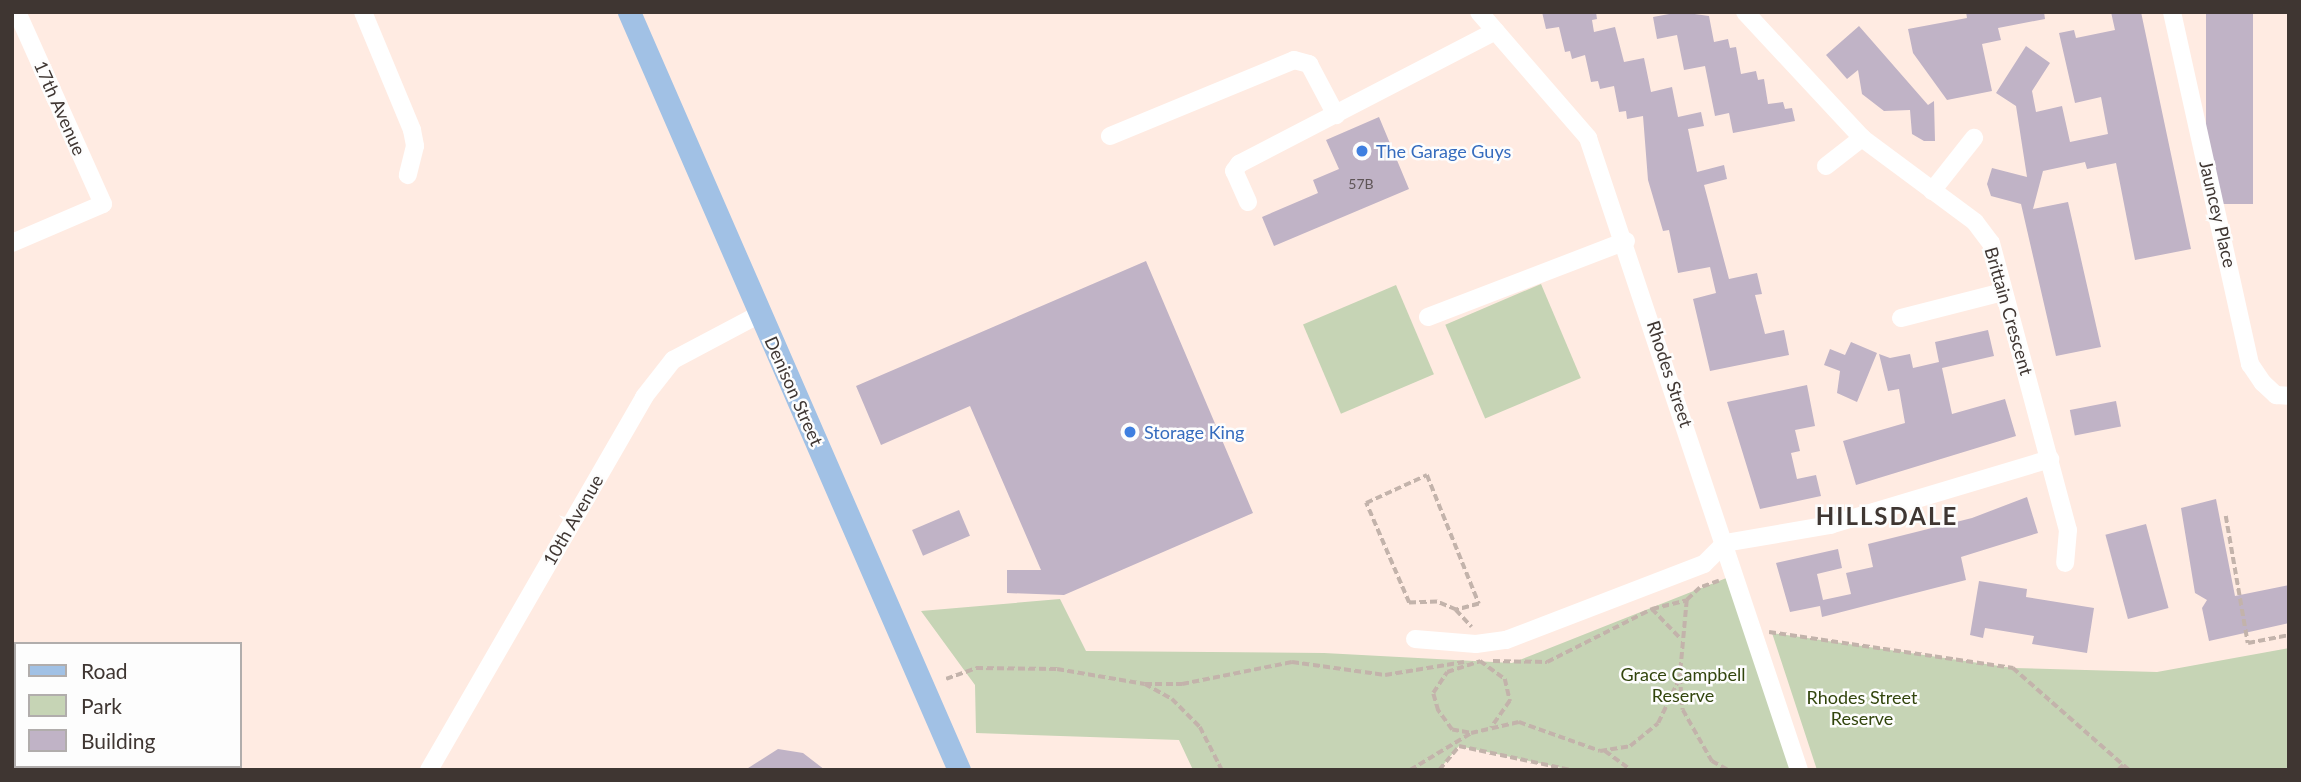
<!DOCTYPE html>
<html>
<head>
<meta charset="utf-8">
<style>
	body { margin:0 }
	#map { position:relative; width:2301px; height:782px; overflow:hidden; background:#ffebe2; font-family:Lato,sans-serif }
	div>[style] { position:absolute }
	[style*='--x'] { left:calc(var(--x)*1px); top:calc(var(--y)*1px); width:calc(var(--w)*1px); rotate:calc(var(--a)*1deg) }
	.green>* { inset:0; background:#c6d4b5; transform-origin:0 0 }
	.building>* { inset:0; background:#c0b3c6; transform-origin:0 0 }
	.path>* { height:3.5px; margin-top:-1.75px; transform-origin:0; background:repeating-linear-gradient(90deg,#c3b3ab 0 7px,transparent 0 10.5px) }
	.minor>* { height:18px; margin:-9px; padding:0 9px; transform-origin:9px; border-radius:9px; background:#fff }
	.major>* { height:23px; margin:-11.5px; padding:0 11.5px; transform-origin:11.5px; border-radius:11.5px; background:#a1c1e5 }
	.dots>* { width:19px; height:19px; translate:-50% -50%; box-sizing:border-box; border:4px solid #fdfdfd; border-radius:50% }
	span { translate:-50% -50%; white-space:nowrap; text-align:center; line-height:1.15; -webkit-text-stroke:5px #fdfdfd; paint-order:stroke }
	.number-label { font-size:14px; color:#5f5557 }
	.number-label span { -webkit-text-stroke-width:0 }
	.street-label { font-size:18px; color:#3f3632 }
	.shop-label { font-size:18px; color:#366cbe }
	.left { translate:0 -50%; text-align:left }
	.park-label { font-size:18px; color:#32450d }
	.district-label { font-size:24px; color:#3f3632; font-weight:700; letter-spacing:2px }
	.frame { position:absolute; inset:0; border:14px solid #3f3632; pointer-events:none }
	.legend { position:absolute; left:14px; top:642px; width:228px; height:126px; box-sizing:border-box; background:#fdfdfd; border:2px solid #b1adac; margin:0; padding:9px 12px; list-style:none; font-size:21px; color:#3f3632 }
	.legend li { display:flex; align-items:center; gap:14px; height:35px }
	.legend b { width:35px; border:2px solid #b1adac }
</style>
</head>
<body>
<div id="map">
	<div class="green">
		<i style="left:1541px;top:284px;width:102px;height:104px;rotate:67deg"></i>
		<i style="left:1396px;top:285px;width:97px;height:101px;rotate:67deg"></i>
		<i style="clip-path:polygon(1734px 575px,1799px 770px,1571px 770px,1459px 746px,1439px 770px,1193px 770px,1179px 740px,976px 733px,975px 685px,921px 611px,1060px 599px,1086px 651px,1324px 653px,1512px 663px)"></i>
		<i style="clip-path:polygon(1772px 633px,2013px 668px,2157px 672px,2289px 648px,2289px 770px,1817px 770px)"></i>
	</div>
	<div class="building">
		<i style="clip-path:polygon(1542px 12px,1596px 12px,1597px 19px,1592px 20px,1594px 32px,1615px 27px,1624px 62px,1644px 58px,1651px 92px,1672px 87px,1678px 117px,1701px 112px,1704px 126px,1688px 129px,1697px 172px,1724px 165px,1727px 179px,1704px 185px,1729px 279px,1757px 273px,1762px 294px,1755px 295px,1765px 334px,1784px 330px,1789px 355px,1710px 371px,1693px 299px,1716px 293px,1710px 267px,1678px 273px,1669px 230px,1663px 231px,1648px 180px,1643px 116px,1627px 119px,1626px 111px,1619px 112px,1614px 86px,1600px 89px,1598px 81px,1591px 82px,1585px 55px,1572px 59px,1570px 51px,1565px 52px,1559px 27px,1546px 29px)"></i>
		<i style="clip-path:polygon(1680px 12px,1709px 16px,1714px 42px,1728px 39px,1730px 48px,1736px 47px,1741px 74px,1756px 71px,1758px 80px,1764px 79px,1768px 104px,1783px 102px,1785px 109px,1792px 108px,1795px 121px,1733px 133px,1729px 113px,1715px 116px,1705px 66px,1684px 70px,1677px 35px,1657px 39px,1653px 17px)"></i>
		<i style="clip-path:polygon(1966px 12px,2044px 12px,2045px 19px,1998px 28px,2001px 40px,1982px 44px,1992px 91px,1947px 100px,1913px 53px,1908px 29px,1967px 18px)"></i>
		<i style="clip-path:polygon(2111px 12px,2141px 12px,2191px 249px,2135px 260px,2116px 163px,2087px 169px,2085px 162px,2043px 171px,2033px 209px,2068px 202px,2101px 347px,2056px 356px,2021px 204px,1991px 196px,1987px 184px,1992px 168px,2027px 177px,2016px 106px,1996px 93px,2026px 46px,2050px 63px,2032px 91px,2036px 112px,2062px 106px,2070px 142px,2108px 134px,2101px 97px,2075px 103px,2059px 33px,2074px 30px,2076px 38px,2115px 30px)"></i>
		<i style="left:2206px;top:12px;width:47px;height:192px"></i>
		<i style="clip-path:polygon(1859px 26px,1928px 105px,1934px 101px,1935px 141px,1924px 141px,1912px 134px,1910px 110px,1884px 111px,1862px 94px,1858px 70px,1847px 79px,1826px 55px)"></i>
		<i style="clip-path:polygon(1379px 117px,1409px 189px,1274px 246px,1262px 217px,1318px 193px,1313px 180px,1339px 169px,1326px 140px)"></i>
		<i style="clip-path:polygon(1146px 261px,1253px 513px,1064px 595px,1007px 593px,1007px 570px,1041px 570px,970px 406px,881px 445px,856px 386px)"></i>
		<i style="clip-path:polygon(1988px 330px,1994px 356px,1942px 368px,1952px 414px,2005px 399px,2016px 436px,1856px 485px,1843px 441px,1905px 423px,1899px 389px,1888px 391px,1879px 354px,1890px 358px,1910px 354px,1913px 368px,1939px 362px,1935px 342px)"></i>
		<i style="clip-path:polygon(1851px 342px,1877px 353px,1857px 402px,1837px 393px,1840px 371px,1824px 365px,1830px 349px,1845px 355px)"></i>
		<i style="clip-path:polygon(1807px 385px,1815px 426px,1795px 430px,1800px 451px,1791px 453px,1797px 479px,1816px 475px,1821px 496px,1760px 509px,1727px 402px)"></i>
		<i style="left:2116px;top:401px;width:26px;height:47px;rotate:79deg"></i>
		<i style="clip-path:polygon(2027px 497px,2038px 533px,1961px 557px,1966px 580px,1822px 617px,1820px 606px,1790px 612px,1776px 563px,1838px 549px,1842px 568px,1817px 574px,1823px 600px,1851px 594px,1846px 573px,1873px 567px,1868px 544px,1972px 518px)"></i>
		<i style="clip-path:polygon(2216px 499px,2235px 596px,2289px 585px,2289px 623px,2209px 641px,2202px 608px,2207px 600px,2195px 593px,2181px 508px)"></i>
		<i style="left:959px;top:510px;width:28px;height:51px;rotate:67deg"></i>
		<i style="left:2146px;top:524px;width:87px;height:42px;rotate:75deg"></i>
		<i style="clip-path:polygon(1979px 581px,2027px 589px,2026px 597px,2094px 608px,2087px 653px,2032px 644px,2034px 636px,1985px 628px,1983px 638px,1970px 635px)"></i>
		<i style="clip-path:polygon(778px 749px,803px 753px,825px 770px,745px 770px)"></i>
	</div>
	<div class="path">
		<i style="--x:2226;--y:516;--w:129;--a:80.2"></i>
		<i style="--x:2248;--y:643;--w:42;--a:-11"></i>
		<i style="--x:1719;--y:581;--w:20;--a:160"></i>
		<i style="--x:1700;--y:588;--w:18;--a:137"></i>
		<i style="--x:1687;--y:600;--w:77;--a:95.2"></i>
		<i style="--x:1680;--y:677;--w:33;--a:85"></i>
		<i style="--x:1683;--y:710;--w:59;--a:60.4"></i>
		<i style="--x:1712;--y:761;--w:18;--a:29"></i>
		<i style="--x:1652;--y:609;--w:39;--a:46"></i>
		<i style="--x:1456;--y:610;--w:21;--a:-157"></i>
		<i style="--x:1437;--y:602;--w:28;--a:178"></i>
		<i style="--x:1409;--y:603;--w:109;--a:-113.3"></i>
		<i style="--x:1366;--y:503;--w:67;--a:-24.7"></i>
		<i style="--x:1427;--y:475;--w:139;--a:68"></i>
		<i style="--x:1479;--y:604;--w:24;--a:165"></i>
		<i style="--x:1456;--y:610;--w:23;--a:47"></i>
		<i style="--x:1769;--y:632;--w:247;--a:8.4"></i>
		<i style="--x:2013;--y:668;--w:154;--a:41.3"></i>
		<i style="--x:1493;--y:661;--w:54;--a:1.1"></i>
		<i style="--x:1547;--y:662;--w:118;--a:-26.8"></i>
		<i style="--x:1652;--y:609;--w:36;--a:-14"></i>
		<i style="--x:946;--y:679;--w:32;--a:-20"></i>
		<i style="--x:976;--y:668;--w:81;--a:0.7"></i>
		<i style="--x:1057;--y:669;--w:89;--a:9.7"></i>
		<i style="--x:1145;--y:684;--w:31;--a:29"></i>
		<i style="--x:1172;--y:699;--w:40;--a:45"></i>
		<i style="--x:1200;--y:727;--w:48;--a:62.9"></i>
		<i style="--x:1145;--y:684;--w:37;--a:0"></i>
		<i style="--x:1182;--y:684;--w:112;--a:-11.3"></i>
		<i style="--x:1292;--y:662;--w:94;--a:8"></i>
		<i style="--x:1385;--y:675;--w:80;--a:-9.3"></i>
		<i style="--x:1469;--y:733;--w:17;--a:-170"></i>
		<i style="--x:1452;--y:730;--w:24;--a:-126"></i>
		<i style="--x:1438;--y:711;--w:19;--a:-106"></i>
		<i style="--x:1433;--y:693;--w:25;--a:-56"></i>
		<i style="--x:1447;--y:672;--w:35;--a:-18"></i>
		<i style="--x:1480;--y:661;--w:31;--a:36"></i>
		<i style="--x:1505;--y:679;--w:23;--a:77"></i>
		<i style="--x:1510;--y:701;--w:33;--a:125"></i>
		<i style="--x:1605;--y:751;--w:32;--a:36"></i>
		<i style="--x:1410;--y:770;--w:71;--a:-31.2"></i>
		<i style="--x:1471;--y:733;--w:49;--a:-12.9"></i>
		<i style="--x:1519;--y:722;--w:86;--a:19.7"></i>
		<i style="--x:1600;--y:751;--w:30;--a:-9"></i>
		<i style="--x:1630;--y:746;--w:36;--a:-39"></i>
		<i style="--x:1658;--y:723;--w:51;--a:-64.4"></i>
		<i style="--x:1439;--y:770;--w:31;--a:-50"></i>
		<i style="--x:1459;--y:746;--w:115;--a:12.1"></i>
		<i style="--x:2118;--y:770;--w:7;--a:-45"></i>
	</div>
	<div class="minor">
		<i style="--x:363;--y:12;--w:128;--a:67.4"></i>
		<i style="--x:412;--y:130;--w:16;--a:79"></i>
		<i style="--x:415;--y:146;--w:30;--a:104"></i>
		<i style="--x:1479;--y:12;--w:167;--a:49.1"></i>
		<i style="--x:1588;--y:138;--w:666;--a:71.54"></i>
		<i style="--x:1745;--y:12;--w:172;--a:47.1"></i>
		<i style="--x:1862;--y:138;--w:141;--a:36.6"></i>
		<i style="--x:1975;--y:222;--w:26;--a:53"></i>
		<i style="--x:1991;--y:243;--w:297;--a:75"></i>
		<i style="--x:2068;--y:530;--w:33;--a:95"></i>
		<i style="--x:2172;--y:12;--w:361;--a:77.5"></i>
		<i style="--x:2250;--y:364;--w:23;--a:56"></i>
		<i style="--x:2263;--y:383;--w:18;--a:43"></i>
		<i style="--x:2276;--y:395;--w:13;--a:4"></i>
		<i style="--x:1110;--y:136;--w:199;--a:-22.4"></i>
		<i style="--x:1294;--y:60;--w:16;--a:15"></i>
		<i style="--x:1309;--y:64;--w:58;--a:62.1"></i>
		<i style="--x:1826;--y:166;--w:46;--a:-37.9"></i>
		<i style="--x:1932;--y:191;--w:68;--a:-51.6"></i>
		<i style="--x:1248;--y:202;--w:34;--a:-114"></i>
		<i style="--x:1234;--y:171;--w:9;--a:-54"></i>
		<i style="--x:1239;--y:164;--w:289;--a:-27.4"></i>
		<i style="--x:12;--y:243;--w:99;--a:-23.2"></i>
		<i style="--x:103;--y:204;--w:210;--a:-114.1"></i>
		<i style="--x:1428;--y:317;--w:212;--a:-21"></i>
		<i style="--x:1901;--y:318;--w:105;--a:-14.3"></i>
		<i style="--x:1415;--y:639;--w:61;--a:4.7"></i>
		<i style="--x:1476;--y:644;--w:30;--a:-8"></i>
		<i style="--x:1506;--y:640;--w:212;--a:-21"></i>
		<i style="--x:1704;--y:564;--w:30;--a:-45"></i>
		<i style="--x:1725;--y:543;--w:107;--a:-9.7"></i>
		<i style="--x:1830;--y:525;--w:230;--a:-16.7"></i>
		<i style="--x:429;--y:770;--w:431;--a:-60"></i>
		<i style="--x:644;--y:397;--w:47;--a:-51.9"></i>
		<i style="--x:673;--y:360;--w:98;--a:-27.9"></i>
	</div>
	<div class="major">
		<i style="--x:629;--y:12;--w:827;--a:66.47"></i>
	</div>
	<div class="dots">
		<i style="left:1362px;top:151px;background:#3f7fe0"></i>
		<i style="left:1130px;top:432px;background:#3f7fe0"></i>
	</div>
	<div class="number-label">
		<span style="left:1361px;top:184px">57B</span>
	</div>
	<div class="street-label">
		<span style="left:60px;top:108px;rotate:66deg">17th Avenue</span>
		<span style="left:2218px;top:214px;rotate:77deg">Jauncey Place</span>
		<span style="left:2009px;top:311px;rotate:74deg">Brittain Crescent</span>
		<span style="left:1670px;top:374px;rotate:72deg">Rhodes Street</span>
		<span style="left:794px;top:391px;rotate:66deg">Denison Street</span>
		<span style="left:573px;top:520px;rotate:-60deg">10th Avenue</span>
	</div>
	<div class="shop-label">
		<span class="left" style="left:1376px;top:151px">The Garage Guys</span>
		<span class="left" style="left:1144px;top:432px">Storage King</span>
	</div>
	<div class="park-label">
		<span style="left:1683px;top:685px">Grace Campbell<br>Reserve</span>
		<span style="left:1862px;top:708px">Rhodes Street<br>Reserve</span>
	</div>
	<div class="district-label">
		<span style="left:1887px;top:516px">HILLSDALE</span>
	</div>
	<div class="frame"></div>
	<ul class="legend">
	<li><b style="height:9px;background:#a1c1e5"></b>Road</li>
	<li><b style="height:19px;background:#c6d4b5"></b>Park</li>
	<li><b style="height:19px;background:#c0b3c6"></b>Building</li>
	</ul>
</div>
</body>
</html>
